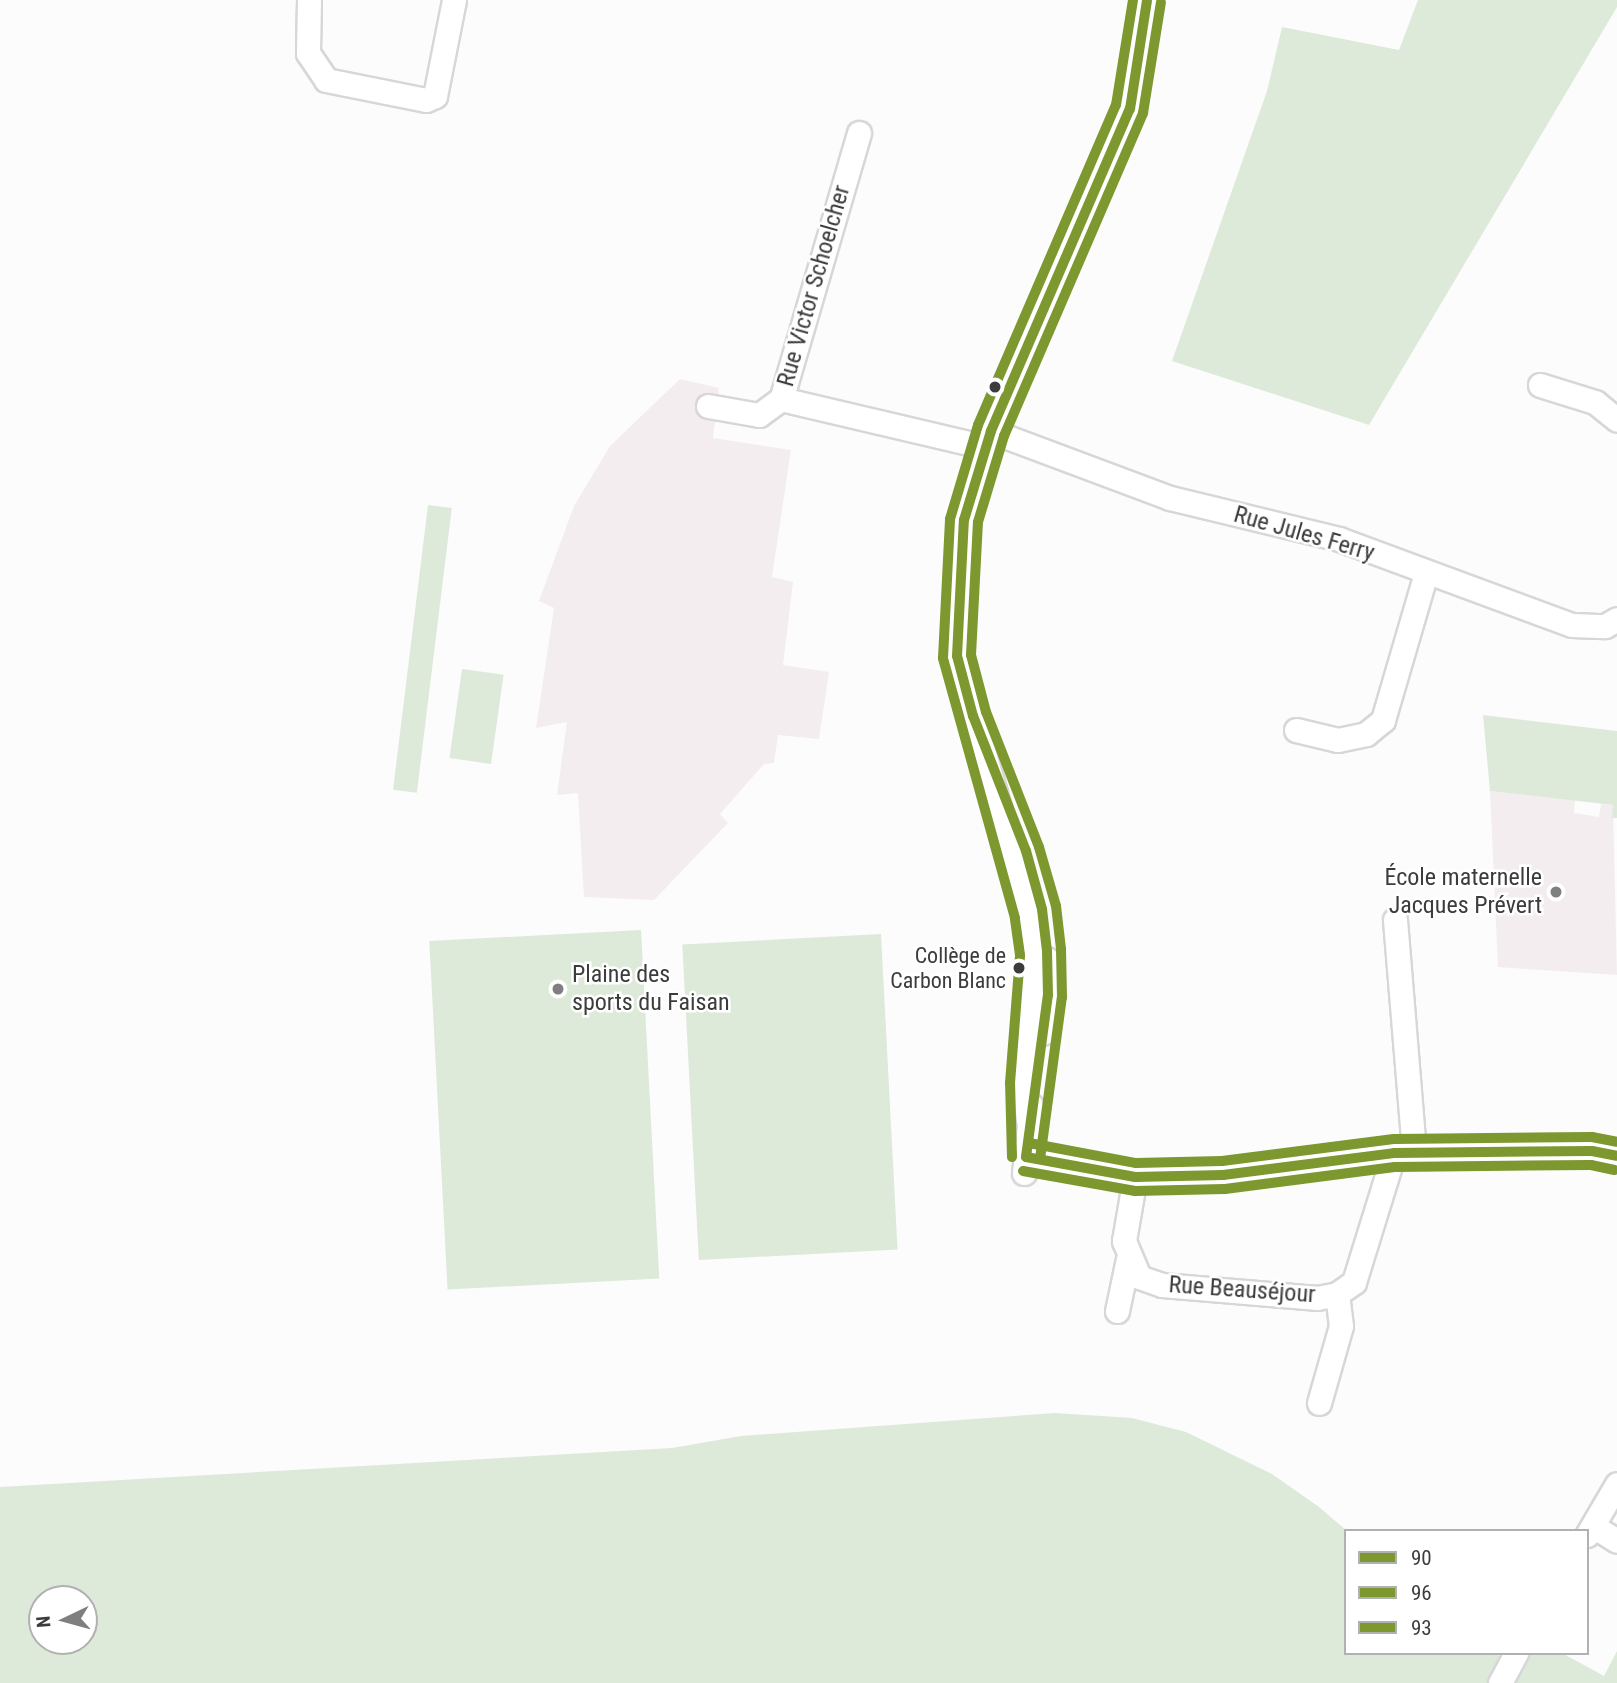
<!DOCTYPE html>
<html>
<head>
<meta charset="utf-8">
<style>
	body { margin:0 }
	#map { position:relative; width:1617px; height:1683px; overflow:hidden; background:#fcfcfc; font-family:"Roboto Condensed",sans-serif }
	div>[style] { position:absolute }
	[style*='--x'] { left:calc(var(--x)*1px); top:calc(var(--y)*1px); width:calc(var(--w)*1px); rotate:calc(var(--a)*1deg) }
	.education>* { inset:0; background:#f4edf0 }
	.green>* { inset:0; background:#ddeada; transform-origin:0 0 }
	.roads { filter:drop-shadow(2px 0 #d7d7d8) drop-shadow(-2px 0 #d7d7d8) drop-shadow(0 2px #d7d7d8) drop-shadow(0 -2px #d7d7d8) }
	.minor>* { height:23px; margin:-11.5px; padding:0 11.5px; transform-origin:11.5px; border-radius:11.5px; background:#fff }
	.bus-1>* { height:10px; margin:-5px; padding:0 5px; transform-origin:5px; border-radius:5px; background:#7c982e }
	.bus-2>* { height:10px; margin:-5px; padding:0 5px; transform-origin:5px; border-radius:5px; background:#7c982e }
	.bus-3>* { height:10px; margin:-5px; padding:0 5px; transform-origin:5px; border-radius:5px; background:#7c982e }
	.dots>* { width:19px; height:19px; translate:-50% -50%; box-sizing:border-box; border:4px solid #fff; border-radius:50% }
	span { translate:-50% -50%; white-space:nowrap; text-align:center; line-height:1.15; -webkit-text-stroke:5px #fff; paint-order:stroke }
	.bus-label { font-size:22px; color:#3c3c3d }
	.right { translate:-100% -50%; text-align:right }
	.street-label { font-size:24px; color:#3c3c3d }
	.poi-label { font-size:24px; color:#3c3c3d }
	.left { translate:0 -50%; text-align:left }
	.legend { position:absolute; left:1344px; top:1529px; width:245px; height:126px; box-sizing:border-box; background:#fff; border:2px solid #b1b1b1; margin:0; padding:9px 12px; list-style:none; font-size:21px; color:#3c3c3d }
	.legend li { display:flex; align-items:center; gap:14px; height:35px }
	.legend b { width:35px; border:2px solid #b1b1b1 }
	.north { position:absolute; left:28px; top:1585px; width:70px; height:70px; box-sizing:border-box; background:#fff; border:2px solid #b1b1b1; border-radius:50%; rotate:265deg; font-size:19px; font-weight:700; line-height:28px; text-align:center; color:#3c3c3d }
	.north::after { content:''; display:block; margin:auto; width:24px; height:32px; background:#7f7f80; clip-path:polygon(50% 0,100% 100%,50% 72%,0 100%) }
</style>
</head>
<body>
<div id="map">
	<div class="education">
		<i style="clip-path:polygon(680px 379px,719px 388px,713px 438px,791px 450px,772px 577px,793px 582px,783px 665px,829px 672px,819px 739px,778px 735px,774px 763px,764px 764px,720px 814px,728px 823px,654px 900px,584px 897px,578px 793px,557px 795px,567px 722px,536px 728px,554px 608px,539px 601px,574px 506px,610px 446px)"></i>
		<i style="clip-path:polygon(1490px 791px,1575px 800px,1574px 813px,1599px 817px,1601px 804px,1613px 805px,1617px 975px,1498px 967px)"></i>
	</div>
	<div class="green">
		<i style="clip-path:polygon(1418px 0,1617px 0,1617px 7px,1369px 425px,1172px 361px,1267px 91px,1282px 27px,1399px 50px)"></i>
		<i style="left:428px;top:505px;width:24px;height:287px;rotate:7deg"></i>
		<i style="left:462px;top:669px;width:42px;height:90px;rotate:8deg"></i>
		<i style="clip-path:polygon(1483px 715px,1617px 731px,1617px 818px,1612px 818px,1613px 805px,1490px 791px)"></i>
		<i style="left:641px;top:930px;width:349px;height:212px;rotate:87deg"></i>
		<i style="left:881px;top:934px;width:316px;height:199px;rotate:87deg"></i>
		<i style="clip-path:polygon(evenodd,1055px 1413px,1132px 1418px,1186px 1432px,1272px 1474px,1319px 1507px,1347px 1531px,1346px 1653px,1494px 1653px,1501px 1657px,1562px 1653px,1604px 1676px,1617px 1651px,1617px 1683px,0 1683px,0 1487px,672px 1448px,741px 1436px,1055px 1413px,42px 1599px,84px 1599px,84px 1641px,42px 1641px,42px 1599px)"></i>
	</div>
	<div class="roads">
		<div class="minor">
			<i style="--x:309;--y:0;--w:53;--a:91.1"></i>
			<i style="--x:308;--y:53;--w:32;--a:56"></i>
			<i style="--x:326;--y:80;--w:102;--a:11.3"></i>
			<i style="--x:426;--y:100;--w:10;--a:-24"></i>
			<i style="--x:435;--y:96;--w:98;--a:-78.8"></i>
			<i style="--x:859;--y:133;--w:277;--a:106.3"></i>
			<i style="--x:781;--y:399;--w:210;--a:13.2"></i>
			<i style="--x:1540;--y:385;--w:58;--a:17.2"></i>
			<i style="--x:1595;--y:402;--w:28;--a:39"></i>
			<i style="--x:708;--y:406;--w:52;--a:10"></i>
			<i style="--x:759;--y:415;--w:27;--a:-36"></i>
			<i style="--x:991;--y:431;--w:191;--a:20.5"></i>
			<i style="--x:1170;--y:498;--w:174;--a:13.6"></i>
			<i style="--x:1339;--y:539;--w:248;--a:20.3"></i>
			<i style="--x:1572;--y:625;--w:33;--a:2"></i>
			<i style="--x:1605;--y:626;--w:14;--a:-30"></i>
			<i style="--x:1296;--y:730;--w:43;--a:13.4"></i>
			<i style="--x:1338;--y:740;--w:29;--a:-12"></i>
			<i style="--x:1366;--y:734;--w:22;--a:-39"></i>
			<i style="--x:1383;--y:720;--w:153;--a:-73.7"></i>
			<i style="--x:1395;--y:920;--w:234;--a:85.3"></i>
			<i style="--x:1043;--y:1033;--w:74;--a:-86.9"></i>
			<i style="--x:1028;--y:1120;--w:36;--a:-96"></i>
			<i style="--x:1024;--y:1084;--w:129;--a:-85.6"></i>
			<i style="--x:1034;--y:955;--w:40;--a:-97.1"></i>
			<i style="--x:1029;--y:915;--w:269;--a:-105.5"></i>
			<i style="--x:957;--y:656;--w:136;--a:-87.1"></i>
			<i style="--x:964;--y:520;--w:93;--a:-73.1"></i>
			<i style="--x:991;--y:431;--w:351;--a:-66.7"></i>
			<i style="--x:1130;--y:109;--w:110;--a:-81.1"></i>
			<i style="--x:1026;--y:1157;--w:111;--a:10.4"></i>
			<i style="--x:1135;--y:1177;--w:88;--a:-1.3"></i>
			<i style="--x:1223;--y:1175;--w:172;--a:-7.3"></i>
			<i style="--x:1394;--y:1153;--w:198;--a:-0.6"></i>
			<i style="--x:1592;--y:1151;--w:25;--a:11"></i>
			<i style="--x:1024;--y:1173;--w:68;--a:-84.1"></i>
			<i style="--x:1135;--y:1177;--w:65;--a:99.8"></i>
			<i style="--x:1124;--y:1241;--w:39;--a:67"></i>
			<i style="--x:1139;--y:1277;--w:24;--a:19"></i>
			<i style="--x:1162;--y:1285;--w:156;--a:4.8"></i>
			<i style="--x:1317;--y:1298;--w:20;--a:-11"></i>
			<i style="--x:1337;--y:1294;--w:21;--a:-35"></i>
			<i style="--x:1354;--y:1282;--w:135;--a:-72.8"></i>
			<i style="--x:1117;--y:1311;--w:53;--a:-78.1"></i>
			<i style="--x:1319;--y:1403;--w:80;--a:-74.1"></i>
			<i style="--x:1341;--y:1326;--w:32;--a:-97"></i>
			<i style="--x:1593;--y:1526;--w:28;--a:32"></i>
			<i style="--x:1587;--y:1535;--w:59;--a:-59.5"></i>
			<i style="--x:1500;--y:1683;--w:34;--a:-62"></i>
		</div>
	</div>
	<div class="bus-1">
		<i style="--x:1026;--y:1157;--w:163;--a:-82.3"></i>
		<i style="--x:1048;--y:995;--w:44;--a:-91.3"></i>
		<i style="--x:1047;--y:951;--w:42;--a:-96.8"></i>
		<i style="--x:1042;--y:909;--w:60;--a:-105.4"></i>
		<i style="--x:1026;--y:851;--w:145;--a:-111.4"></i>
		<i style="--x:973;--y:716;--w:62;--a:-104.9"></i>
		<i style="--x:957;--y:656;--w:136;--a:-87.1"></i>
		<i style="--x:964;--y:520;--w:93;--a:-73.1"></i>
		<i style="--x:991;--y:431;--w:351;--a:-66.7"></i>
		<i style="--x:1130;--y:109;--w:110;--a:-81.1"></i>
		<i style="--x:1026;--y:1157;--w:111;--a:10.4"></i>
		<i style="--x:1135;--y:1177;--w:88;--a:-1.3"></i>
		<i style="--x:1223;--y:1175;--w:172;--a:-7.3"></i>
		<i style="--x:1394;--y:1153;--w:198;--a:-0.6"></i>
		<i style="--x:1592;--y:1151;--w:25;--a:11"></i>
	</div>
	<div class="bus-2">
		<i style="--x:1040;--y:1159;--w:163;--a:-82.3"></i>
		<i style="--x:1062;--y:997;--w:48;--a:-91.2"></i>
		<i style="--x:1061;--y:949;--w:43;--a:-96.6"></i>
		<i style="--x:1056;--y:906;--w:61;--a:-106.1"></i>
		<i style="--x:1039;--y:847;--w:145;--a:-111.4"></i>
		<i style="--x:986;--y:712;--w:59;--a:-104.7"></i>
		<i style="--x:971;--y:655;--w:133;--a:-87"></i>
		<i style="--x:978;--y:522;--w:90;--a:-73.2"></i>
		<i style="--x:1004;--y:436;--w:352;--a:-66.7"></i>
		<i style="--x:1143;--y:113;--w:112;--a:-80.8"></i>
		<i style="--x:1023;--y:1171;--w:114;--a:10.1"></i>
		<i style="--x:1135;--y:1191;--w:90;--a:-1.3"></i>
		<i style="--x:1225;--y:1189;--w:171;--a:-7.4"></i>
		<i style="--x:1395;--y:1167;--w:196;--a:-0.6"></i>
		<i style="--x:1591;--y:1165;--w:24;--a:12"></i>
	</div>
	<div class="bus-3">
		<i style="--x:1029;--y:1143;--w:109;--a:10.6"></i>
		<i style="--x:1136;--y:1163;--w:86;--a:-1.3"></i>
		<i style="--x:1222;--y:1161;--w:173;--a:-7.3"></i>
		<i style="--x:1394;--y:1139;--w:198;--a:-0.6"></i>
		<i style="--x:1592;--y:1137;--w:25;--a:11"></i>
		<i style="--x:1012;--y:1157;--w:74;--a:-91.5"></i>
		<i style="--x:1010;--y:1083;--w:128;--a:-85.5"></i>
		<i style="--x:1020;--y:955;--w:37;--a:-98"></i>
		<i style="--x:1015;--y:918;--w:270;--a:-105.5"></i>
		<i style="--x:943;--y:658;--w:139;--a:-87.1"></i>
		<i style="--x:950;--y:519;--w:98;--a:-73.4"></i>
		<i style="--x:978;--y:425;--w:348;--a:-66.7"></i>
		<i style="--x:1116;--y:105;--w:106;--a:-80.8"></i>
	</div>
	<div class="dots">
		<i style="left:995px;top:387px;background:#3c3c3d"></i>
		<i style="left:1556px;top:892px;background:#7f7f80"></i>
		<i style="left:1019px;top:968px;background:#3c3c3d"></i>
		<i style="left:558px;top:989px;background:#7f7f80"></i>
	</div>
	<div class="bus-label">
		<span class="right" style="left:1006px;top:968px">Collège de<br>Carbon Blanc</span>
	</div>
	<div class="street-label">
		<span style="left:814px;top:286px;rotate:-74deg">Rue Victor Schoelcher</span>
		<span style="left:1304px;top:534px;rotate:16deg">Rue Jules Ferry</span>
		<span style="left:1242px;top:1290px;rotate:4deg">Rue Beauséjour</span>
	</div>
	<div class="poi-label">
		<span class="right" style="left:1542px;top:892px">École maternelle<br>Jacques Prévert</span>
		<span class="left" style="left:572px;top:989px">Plaine des<br>sports du Faisan</span>
	</div>
	<ul class="legend">
	<li><b style="height:9px;background:#7c982e"></b>90</li>
	<li><b style="height:9px;background:#7c982e"></b>96</li>
	<li><b style="height:9px;background:#7c982e"></b>93</li>
	</ul>
	<div class="north">N</div>
</div>
</body>
</html>
